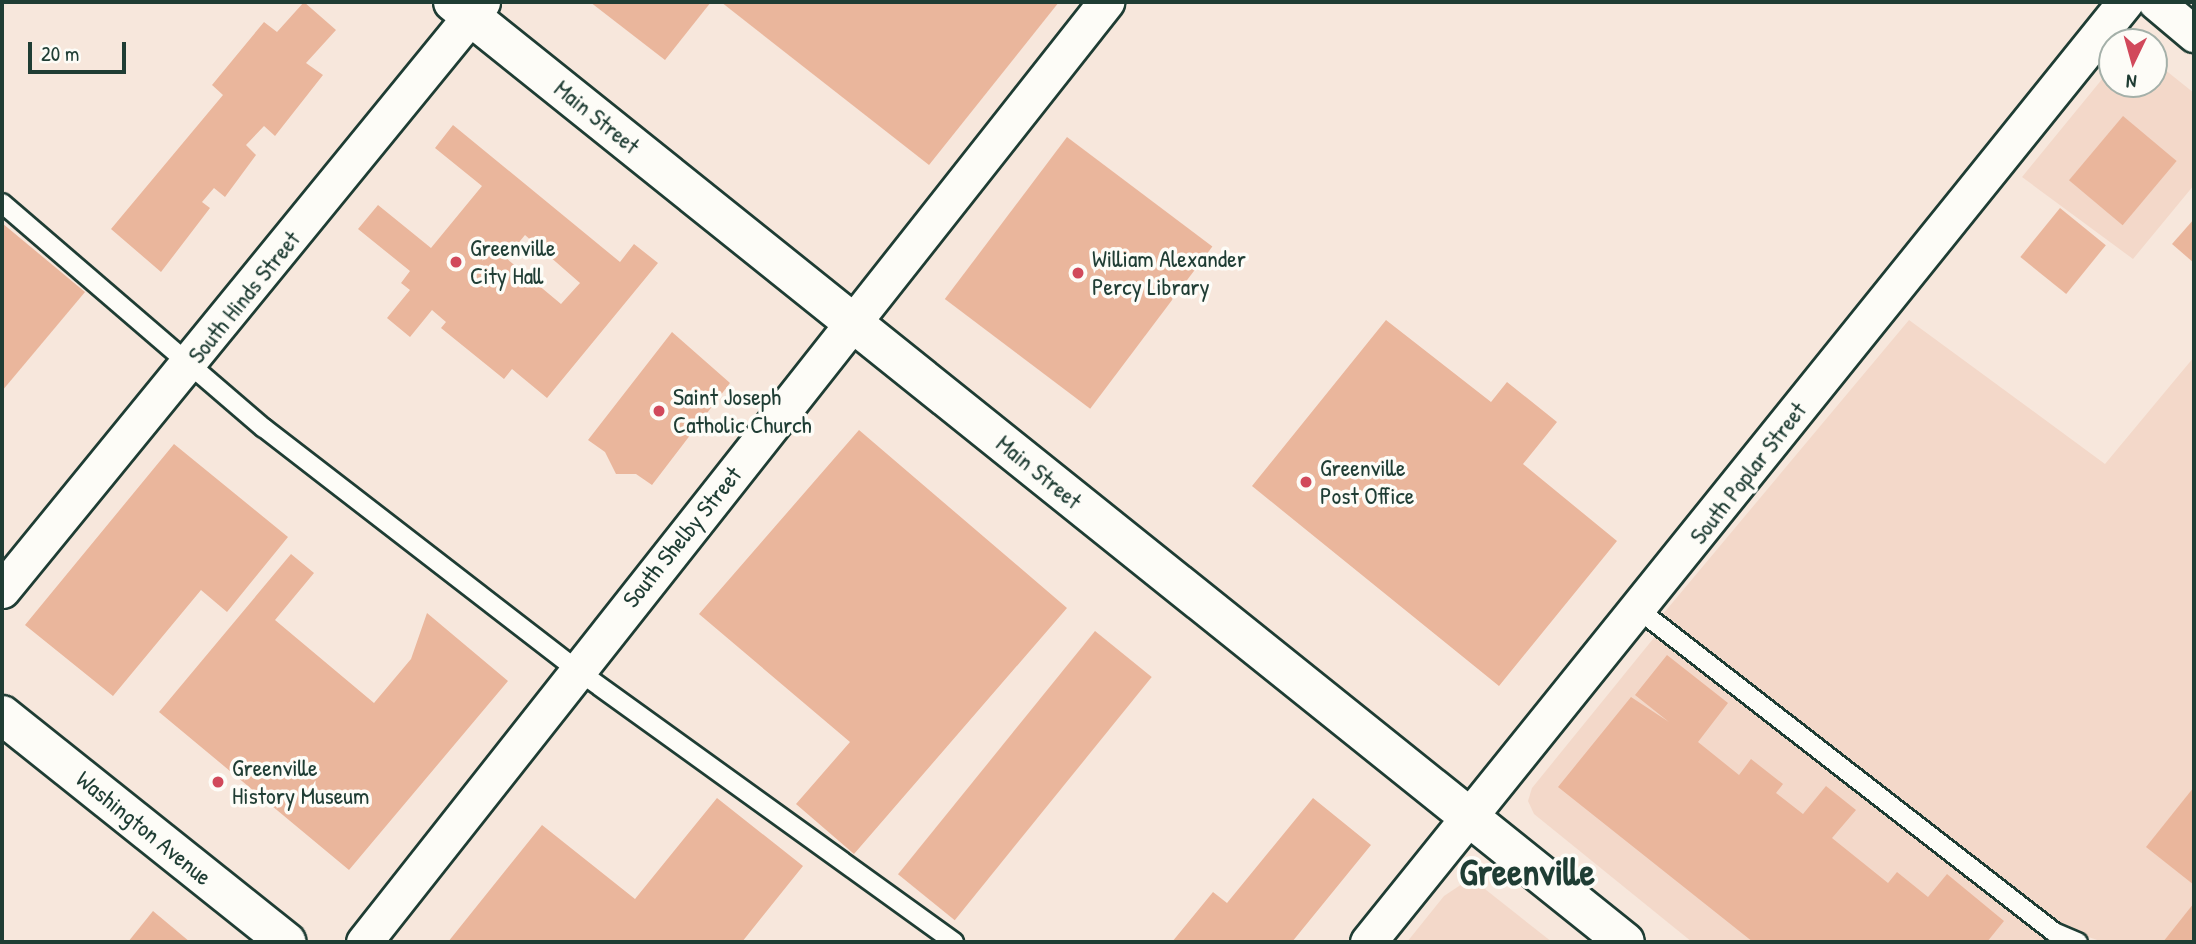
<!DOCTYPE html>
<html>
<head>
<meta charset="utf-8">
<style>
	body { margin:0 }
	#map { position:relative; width:2196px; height:944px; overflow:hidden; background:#f7e7dc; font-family:"Patrick Hand",sans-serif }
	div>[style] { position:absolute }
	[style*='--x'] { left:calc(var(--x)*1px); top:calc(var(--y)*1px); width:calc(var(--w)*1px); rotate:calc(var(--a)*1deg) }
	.built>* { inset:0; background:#f3d8c9 }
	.building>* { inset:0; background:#eab69c; transform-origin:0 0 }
	.roads { filter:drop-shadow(2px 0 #1f3d34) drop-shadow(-2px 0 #1f3d34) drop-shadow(0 2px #1f3d34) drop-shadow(0 -2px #1f3d34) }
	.service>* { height:18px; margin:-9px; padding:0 9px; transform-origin:9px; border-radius:9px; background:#fdfcf7 }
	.minor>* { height:35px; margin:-17.5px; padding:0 17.5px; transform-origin:17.5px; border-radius:17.5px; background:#fdfcf7 }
	.tertiary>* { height:38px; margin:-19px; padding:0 19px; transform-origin:19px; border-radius:19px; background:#fdfcf7 }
	.dots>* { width:19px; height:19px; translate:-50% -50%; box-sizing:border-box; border:4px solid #fdfcf7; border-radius:50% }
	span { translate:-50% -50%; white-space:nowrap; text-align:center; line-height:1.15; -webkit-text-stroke:7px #fdfcf7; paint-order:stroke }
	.street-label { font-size:24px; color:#1f3d34 }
	.poi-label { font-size:24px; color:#1f3d34 }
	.left { translate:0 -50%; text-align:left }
	.town-label { font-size:38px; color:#1f3d34; font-weight:700 }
	.frame { position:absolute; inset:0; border:4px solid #1f3d34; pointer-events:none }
	.north { position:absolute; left:2098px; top:28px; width:70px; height:70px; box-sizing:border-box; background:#fdfcf7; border:2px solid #a4b0a9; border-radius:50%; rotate:185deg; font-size:19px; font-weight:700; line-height:28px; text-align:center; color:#1f3d34 }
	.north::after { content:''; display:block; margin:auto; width:24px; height:32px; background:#d1495b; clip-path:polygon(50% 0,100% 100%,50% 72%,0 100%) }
	.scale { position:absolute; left:28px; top:42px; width:98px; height:32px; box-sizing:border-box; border:4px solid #1f3d34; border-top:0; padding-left:9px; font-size:21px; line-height:24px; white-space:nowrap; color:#1f3d34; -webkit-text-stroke:5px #fdfcf7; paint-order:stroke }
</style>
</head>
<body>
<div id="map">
	<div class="built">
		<i style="clip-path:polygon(2154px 61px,2194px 93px,2194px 185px,2133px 259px,2022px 177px,2112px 67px,2112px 84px,2154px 84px)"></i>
		<i style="clip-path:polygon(1909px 320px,2105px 464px,2194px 357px,2194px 942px,2103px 942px,2074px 932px,2008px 889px,1663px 614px)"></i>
		<i style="clip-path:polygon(1657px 634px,1920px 839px,2049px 942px,1692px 942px,1534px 814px,1528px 801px,1532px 788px)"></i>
		<i style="clip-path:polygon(1471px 878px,1552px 942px,1407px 942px,1444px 896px)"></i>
	</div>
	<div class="building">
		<i style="clip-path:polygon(304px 2px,336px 30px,306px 63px,323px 75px,275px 136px,264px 126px,246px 145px,256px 155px,225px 197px,214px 188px,202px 202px,210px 208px,161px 272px,111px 229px,223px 95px,212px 85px,264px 22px,277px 32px)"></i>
		<i style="clip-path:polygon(590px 2px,711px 2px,665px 60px)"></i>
		<i style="clip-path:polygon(721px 2px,1059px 2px,929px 165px)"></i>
		<i style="left:2123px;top:116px;width:70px;height:84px;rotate:40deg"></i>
		<i style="clip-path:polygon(evenodd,453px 125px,620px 262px,634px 244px,658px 263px,547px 398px,512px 369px,504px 379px,441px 328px,446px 322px,432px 310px,410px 337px,387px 318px,410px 290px,401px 283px,410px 271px,358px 229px,378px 205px,431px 248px,482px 186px,435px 148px,453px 125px,525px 235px,580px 283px,561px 304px,506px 258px,525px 235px)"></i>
		<i style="left:1067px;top:137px;width:182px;height:203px;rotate:37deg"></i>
		<i style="left:2060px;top:208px;width:59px;height:63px;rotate:39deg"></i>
		<i style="clip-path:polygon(2194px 219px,2194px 263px,2172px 244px)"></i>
		<i style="clip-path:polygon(2px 223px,85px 292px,2px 391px)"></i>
		<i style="clip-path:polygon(1386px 320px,1491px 402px,1507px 382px,1557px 422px,1523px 464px,1617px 541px,1499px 686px,1252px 486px)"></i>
		<i style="clip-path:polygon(672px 332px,730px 383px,652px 485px,636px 474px,616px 474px,605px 452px,588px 440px)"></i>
		<i style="clip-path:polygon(859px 430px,1067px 608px,854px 854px,796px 804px,850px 742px,699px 614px)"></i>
		<i style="clip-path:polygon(174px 444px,288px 537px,227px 612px,201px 590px,113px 696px,25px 625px)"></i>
		<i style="clip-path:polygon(291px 554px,314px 573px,275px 620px,374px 703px,411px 659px,427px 613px,508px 681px,349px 870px,159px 712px)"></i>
		<i style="left:1095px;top:631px;width:73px;height:313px;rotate:39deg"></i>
		<i style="clip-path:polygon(1667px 655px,1728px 703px,1698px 742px,1739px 775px,1751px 759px,1783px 784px,1776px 793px,1803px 814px,1826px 786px,1856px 810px,1832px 838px,1888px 883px,1897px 872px,1928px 897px,1947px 874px,2004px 921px,1987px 942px,1753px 942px,1558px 787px,1631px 697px,1669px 722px,1635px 695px)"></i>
		<i style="clip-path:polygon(2194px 787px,2194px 885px,2146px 847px)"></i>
		<i style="clip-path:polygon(717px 798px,803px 866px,742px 942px,448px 942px,542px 825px,635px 899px)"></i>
		<i style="clip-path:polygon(1313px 798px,1371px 845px,1292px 942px,1172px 942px,1213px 892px,1227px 903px)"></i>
		<i style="clip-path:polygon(2194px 903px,2194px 942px,2163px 942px)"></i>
		<i style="clip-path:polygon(153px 911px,190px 942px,128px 942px)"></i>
	</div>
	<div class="roads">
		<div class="service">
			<i style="--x:2;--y:203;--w:345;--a:40.7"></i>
			<i style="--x:264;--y:428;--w:396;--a:37.7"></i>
			<i style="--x:577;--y:670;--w:465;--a:35.8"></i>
			<i style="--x:1639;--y:610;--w:525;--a:37.81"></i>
			<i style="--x:2054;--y:932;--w:26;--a:23"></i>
		</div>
		<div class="minor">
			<i style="--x:2156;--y:2;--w:50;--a:40.1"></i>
			<i style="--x:2;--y:590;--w:759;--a:-50.77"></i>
			<i style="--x:364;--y:942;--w:1198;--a:-51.71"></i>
			<i style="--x:1368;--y:942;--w:1207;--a:-51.15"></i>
		</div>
		<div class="tertiary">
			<i style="--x:453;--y:2;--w:1502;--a:38.73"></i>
			<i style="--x:2;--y:715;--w:364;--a:38.6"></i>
		</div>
	</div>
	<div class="dots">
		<i style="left:456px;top:262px;background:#d1495b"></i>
		<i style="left:1078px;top:273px;background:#d1495b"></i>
		<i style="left:659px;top:411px;background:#d1495b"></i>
		<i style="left:1306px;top:482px;background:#d1495b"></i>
		<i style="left:218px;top:782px;background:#d1495b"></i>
	</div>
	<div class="street-label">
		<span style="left:597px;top:117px;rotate:39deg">Main Street</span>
		<span style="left:244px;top:297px;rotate:-51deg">South Hinds Street</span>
		<span style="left:1039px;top:472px;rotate:39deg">Main Street</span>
		<span style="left:1748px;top:473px;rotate:-52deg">South Poplar Street</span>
		<span style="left:682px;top:537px;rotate:-51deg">South Shelby Street</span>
		<span style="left:144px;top:828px;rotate:39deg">Washington Avenue</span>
	</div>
	<div class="poi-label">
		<span class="left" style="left:470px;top:262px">Greenville<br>City Hall</span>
		<span class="left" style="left:1092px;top:273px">William Alexander<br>Percy Library</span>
		<span class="left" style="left:673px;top:411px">Saint Joseph<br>Catholic Church</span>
		<span class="left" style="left:1320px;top:482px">Greenville<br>Post Office</span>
		<span class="left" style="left:232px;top:782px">Greenville<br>History Museum</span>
	</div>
	<div class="town-label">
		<span style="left:1527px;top:872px">Greenville</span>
	</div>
	<div class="frame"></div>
	<div class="north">N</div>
	<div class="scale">20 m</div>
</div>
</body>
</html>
